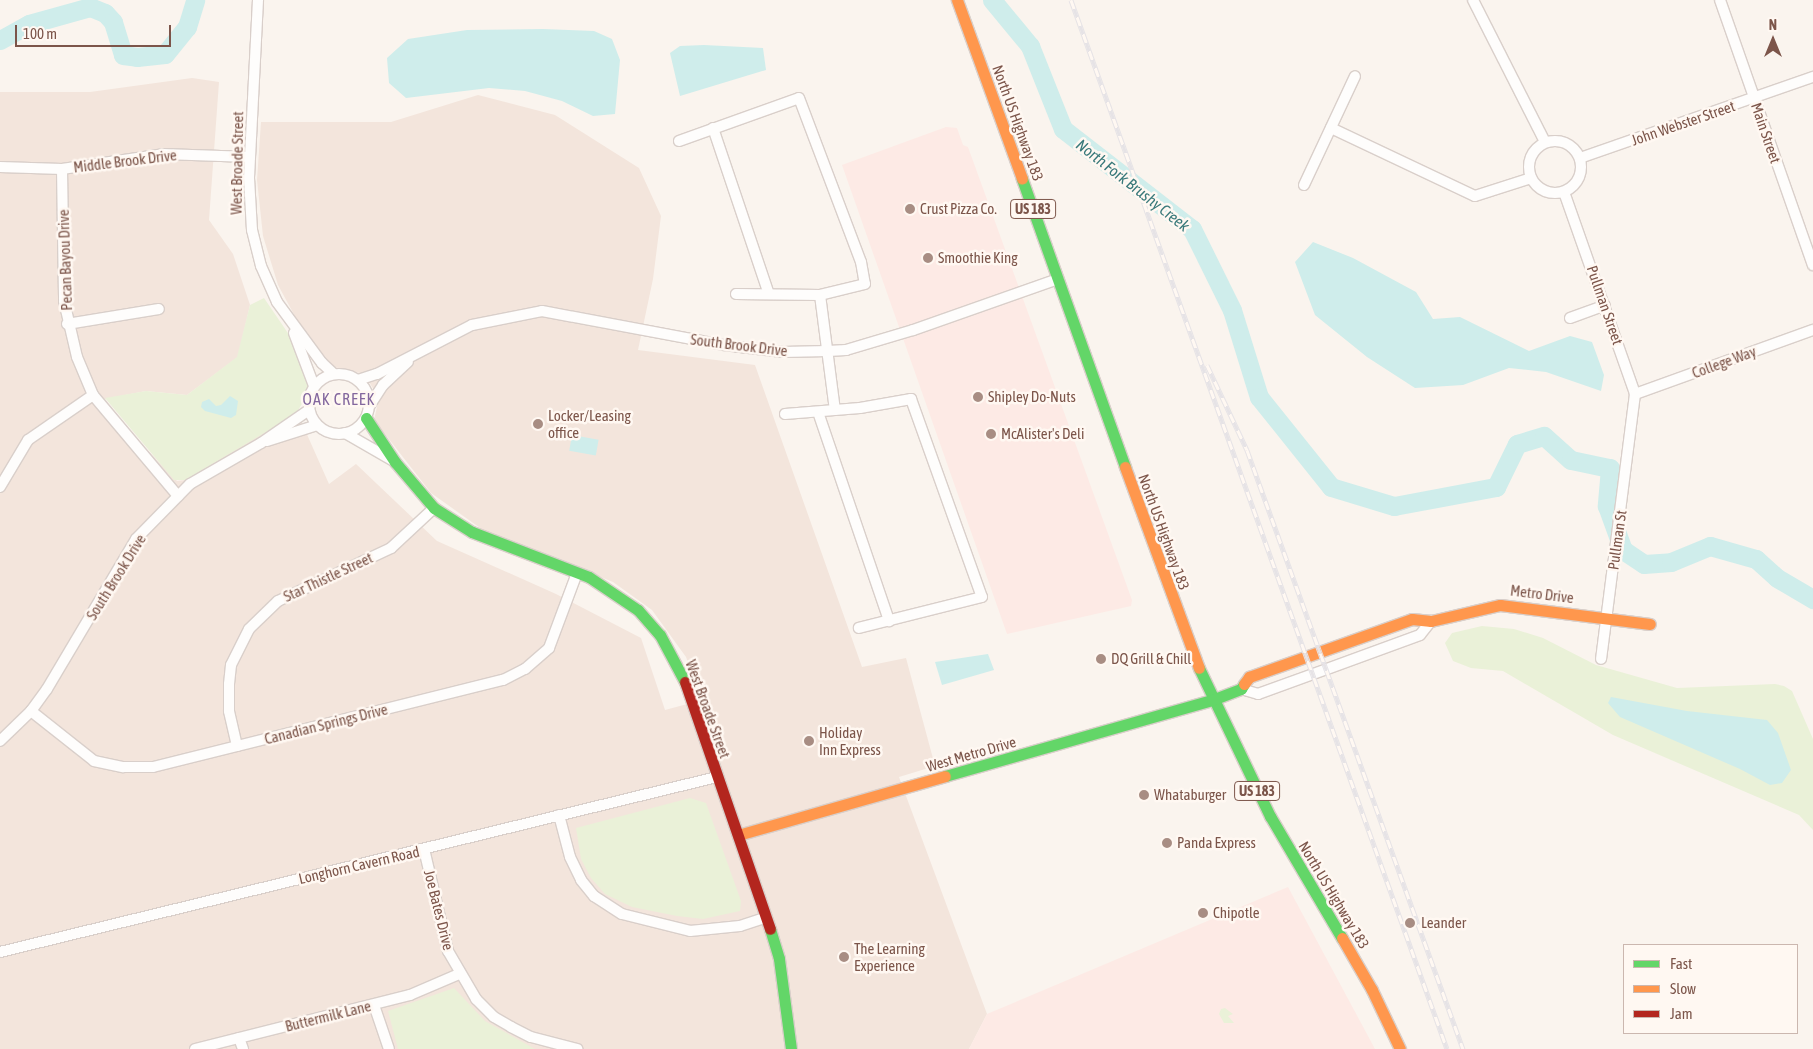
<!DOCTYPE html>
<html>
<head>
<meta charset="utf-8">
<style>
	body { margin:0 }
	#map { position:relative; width:1813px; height:1049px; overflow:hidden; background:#faf4ee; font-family:"Asap Condensed",sans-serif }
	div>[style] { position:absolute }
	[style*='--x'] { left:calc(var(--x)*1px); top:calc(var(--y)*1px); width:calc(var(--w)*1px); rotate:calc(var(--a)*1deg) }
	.residential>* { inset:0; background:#f3e5dc }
	.commercial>* { inset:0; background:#fdeae5 }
	.green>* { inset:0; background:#eaf1d8 }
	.water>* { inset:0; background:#cfedeb; transform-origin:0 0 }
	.river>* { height:19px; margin:-9.5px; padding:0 9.5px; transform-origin:9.5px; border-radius:9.5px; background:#cfedeb }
	.roads { filter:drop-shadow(1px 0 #d9cfca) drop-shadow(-1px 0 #d9cfca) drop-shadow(0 1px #d9cfca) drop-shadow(0 -1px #d9cfca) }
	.street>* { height:10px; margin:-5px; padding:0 5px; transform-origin:5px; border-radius:5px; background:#fefdfc }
	.street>.ring { margin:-5px; padding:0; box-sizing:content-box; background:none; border:10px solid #fefdfc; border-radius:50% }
	.fast>* { height:11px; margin:-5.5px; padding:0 5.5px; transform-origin:5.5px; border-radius:5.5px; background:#63d668 }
	.slow>* { height:11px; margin:-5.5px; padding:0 5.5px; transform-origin:5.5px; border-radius:5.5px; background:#ff974d }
	.jam>* { height:11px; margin:-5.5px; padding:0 5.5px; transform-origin:5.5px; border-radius:5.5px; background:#b3261e }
	.rail>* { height:5px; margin-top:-2.5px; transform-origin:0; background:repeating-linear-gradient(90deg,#fff8f2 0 9px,#e6e3e6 0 18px); box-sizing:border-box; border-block:1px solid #e6e3e6 }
	.dots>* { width:14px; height:14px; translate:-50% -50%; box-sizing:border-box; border:2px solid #fff8f2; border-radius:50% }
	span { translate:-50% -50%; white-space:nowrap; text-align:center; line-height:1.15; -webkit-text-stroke:5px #fff8f2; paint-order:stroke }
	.shield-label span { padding:1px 4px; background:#fff8f2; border:1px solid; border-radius:4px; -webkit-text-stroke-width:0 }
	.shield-label { font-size:14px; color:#7c554a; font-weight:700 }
	.street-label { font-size:15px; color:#7c554a }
	.poi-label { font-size:15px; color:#7c554a }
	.left { translate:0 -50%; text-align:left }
	.water-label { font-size:16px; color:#39797a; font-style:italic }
	.neighbourhood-label { font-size:16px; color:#83679e; letter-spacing:1px }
	.legend { position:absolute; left:1623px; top:944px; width:175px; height:90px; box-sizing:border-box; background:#fff8f2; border:1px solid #cbb7af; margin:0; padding:6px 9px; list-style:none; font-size:15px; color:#7c554a }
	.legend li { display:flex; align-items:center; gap:10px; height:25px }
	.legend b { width:25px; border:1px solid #cbb7af }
	.north { position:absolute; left:1748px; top:15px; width:50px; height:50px; -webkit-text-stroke:4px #fff8f2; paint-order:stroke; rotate:0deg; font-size:14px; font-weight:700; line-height:20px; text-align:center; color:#7c554a }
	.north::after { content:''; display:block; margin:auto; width:18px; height:22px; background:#7c554a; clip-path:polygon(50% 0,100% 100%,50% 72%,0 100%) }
	.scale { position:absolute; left:15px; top:25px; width:156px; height:22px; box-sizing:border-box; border:2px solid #7c554a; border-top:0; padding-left:6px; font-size:15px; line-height:18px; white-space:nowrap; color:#7c554a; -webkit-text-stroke:4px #fff8f2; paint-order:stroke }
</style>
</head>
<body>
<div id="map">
	<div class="residential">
		<i style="clip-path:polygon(192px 78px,219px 82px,209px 220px,233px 254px,250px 305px,238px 357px,187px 395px,146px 391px,105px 399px,134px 436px,177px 481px,185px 480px,297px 412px,329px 484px,356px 464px,437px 541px,556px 594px,641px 638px,665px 710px,702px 700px,686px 657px,652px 610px,613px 582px,483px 530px,431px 493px,374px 420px,379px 398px,364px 374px,334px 367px,303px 331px,278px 285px,263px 236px,257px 180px,261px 122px,391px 122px,478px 95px,555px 115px,639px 168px,661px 216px,653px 279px,638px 350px,755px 365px,862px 667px,906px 658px,935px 766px,899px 777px,987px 1014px,969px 1049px,0 1049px,0 92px,90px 92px)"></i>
	</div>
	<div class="commercial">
		<i style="clip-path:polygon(946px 127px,957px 128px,963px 145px,968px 147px,1132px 600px,1131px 606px,1007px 634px,842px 165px)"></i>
		<i style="clip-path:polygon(1288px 887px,1375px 1049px,969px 1049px,987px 1014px)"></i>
	</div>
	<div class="green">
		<i style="clip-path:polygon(264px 298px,292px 339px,309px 384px,303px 402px,297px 412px,271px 429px,185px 480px,174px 480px,105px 398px,146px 391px,187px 395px,237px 357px,250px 305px)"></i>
		<i style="clip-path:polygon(1482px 626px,1514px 629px,1543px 638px,1596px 665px,1677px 688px,1775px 684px,1784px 686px,1792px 691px,1813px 739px,1813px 830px,1799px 815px,1613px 735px,1503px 671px,1471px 668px,1453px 661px,1445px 643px,1452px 633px)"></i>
		<i style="clip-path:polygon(690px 798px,706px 803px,741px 901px,740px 911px,703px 919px,677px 916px,632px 907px,605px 894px,591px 878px,581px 859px,576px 828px)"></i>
		<i style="clip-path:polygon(454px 988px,485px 1021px,535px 1049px,398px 1049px,388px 1011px)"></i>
		<i style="clip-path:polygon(1221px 1009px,1225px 1008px,1233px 1014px,1228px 1016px,1234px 1023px,1224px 1023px,1219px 1014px)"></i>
	</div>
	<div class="water">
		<i style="clip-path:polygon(543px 29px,594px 31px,612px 39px,620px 60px,615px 114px,593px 116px,562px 101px,525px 91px,489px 88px,406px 98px,389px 83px,387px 58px,408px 39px,467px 30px)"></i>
		<i style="clip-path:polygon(704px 45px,763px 48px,766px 70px,680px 96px,670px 53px,680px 46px)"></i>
		<i style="clip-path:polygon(1313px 242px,1353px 258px,1416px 292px,1433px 319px,1460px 317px,1529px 351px,1570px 336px,1592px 342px,1604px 375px,1601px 391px,1546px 372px,1509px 368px,1463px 385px,1415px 388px,1367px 357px,1315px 315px,1295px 262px)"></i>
		<i style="clip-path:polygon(230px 396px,238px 401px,236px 415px,231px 418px,205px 411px,201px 407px,202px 402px,209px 399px,216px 406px,221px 405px)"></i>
		<i style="left:572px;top:435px;width:27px;height:16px;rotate:10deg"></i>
		<i style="clip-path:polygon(988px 654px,994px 670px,942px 685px,935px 662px)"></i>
		<i style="clip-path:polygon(1611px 697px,1687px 711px,1767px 720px,1778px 733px,1791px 770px,1782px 783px,1770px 785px,1740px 769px,1620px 717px,1608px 703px)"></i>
	</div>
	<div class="river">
		<i style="--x:992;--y:0;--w:60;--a:50.4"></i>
		<i style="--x:1030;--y:46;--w:89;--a:68.3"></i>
		<i style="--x:1063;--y:129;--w:163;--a:37.8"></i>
		<i style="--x:1192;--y:229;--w:90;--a:63.7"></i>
		<i style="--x:1232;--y:310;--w:91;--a:72.8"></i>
		<i style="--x:1259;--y:397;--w:115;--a:51.3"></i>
		<i style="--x:1331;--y:487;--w:66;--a:16.8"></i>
		<i style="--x:1394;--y:506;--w:104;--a:-10.6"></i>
		<i style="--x:1496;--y:487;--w:48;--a:-64"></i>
		<i style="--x:1517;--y:444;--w:28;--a:-17"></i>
		<i style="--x:1544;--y:436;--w:36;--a:42"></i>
		<i style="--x:1571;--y:460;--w:40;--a:12"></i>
		<i style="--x:1610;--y:468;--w:38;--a:95"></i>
		<i style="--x:1607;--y:506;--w:47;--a:70"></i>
		<i style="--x:1623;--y:550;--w:25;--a:34"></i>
		<i style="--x:1644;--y:564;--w:27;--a:-4"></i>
		<i style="--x:1671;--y:562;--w:42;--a:-22.3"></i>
		<i style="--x:1710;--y:546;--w:48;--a:15.8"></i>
		<i style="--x:1756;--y:559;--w:28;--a:42"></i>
		<i style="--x:1777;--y:578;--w:42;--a:30.3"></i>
		<i style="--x:0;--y:40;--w:33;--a:-29"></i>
		<i style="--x:29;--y:24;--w:63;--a:-15.6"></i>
		<i style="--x:90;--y:7;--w:16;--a:22"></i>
		<i style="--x:105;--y:13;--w:12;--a:48"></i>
		<i style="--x:113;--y:22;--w:34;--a:73"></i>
		<i style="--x:123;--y:55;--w:14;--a:8"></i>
		<i style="--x:137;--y:57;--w:28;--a:-6"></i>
		<i style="--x:165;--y:54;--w:35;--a:-51"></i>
		<i style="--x:187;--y:27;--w:28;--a:-73"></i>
	</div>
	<div class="roads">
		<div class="street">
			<i style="--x:258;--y:0;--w:178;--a:92.9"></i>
			<i style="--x:249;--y:178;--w:52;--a:86.7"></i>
			<i style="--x:252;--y:230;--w:37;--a:76"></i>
			<i style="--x:261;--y:266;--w:39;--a:66"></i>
			<i style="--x:277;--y:302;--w:76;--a:53.6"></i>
			<i style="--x:322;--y:363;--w:16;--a:43"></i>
			<i style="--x:1473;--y:0;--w:159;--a:63.1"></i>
			<i style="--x:1720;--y:0;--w:281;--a:70.7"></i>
			<i style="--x:713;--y:128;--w:175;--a:71.4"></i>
			<i style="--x:1331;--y:128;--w:159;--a:25.3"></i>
			<i style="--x:1475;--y:196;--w:59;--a:-17.8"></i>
			<i class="ring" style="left:1529px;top:141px;width:42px;height:42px"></i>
			<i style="--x:679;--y:141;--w:127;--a:-19.7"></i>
			<i style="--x:799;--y:98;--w:175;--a:69.3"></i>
			<i style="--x:861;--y:262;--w:22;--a:80"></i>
			<i style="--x:865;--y:284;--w:46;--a:166.3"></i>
			<i style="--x:820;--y:295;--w:84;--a:-179.3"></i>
			<i style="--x:1580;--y:158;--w:247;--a:-19.2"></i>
			<i style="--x:0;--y:167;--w:62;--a:1.8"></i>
			<i style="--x:62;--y:169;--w:102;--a:-8.4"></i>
			<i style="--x:163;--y:154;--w:87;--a:2"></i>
			<i style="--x:62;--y:169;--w:132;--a:89.1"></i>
			<i style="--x:64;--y:301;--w:57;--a:76.9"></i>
			<i style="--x:77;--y:357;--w:41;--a:67.2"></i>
			<i style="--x:93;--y:395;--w:132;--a:49.9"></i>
			<i style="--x:1304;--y:185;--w:120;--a:-64.9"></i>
			<i style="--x:1564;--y:192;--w:214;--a:70.6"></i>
			<i style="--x:1635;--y:394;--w:267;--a:97.3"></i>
			<i style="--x:820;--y:295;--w:116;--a:82.6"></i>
			<i style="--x:1570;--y:318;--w:37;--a:-20"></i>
			<i style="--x:67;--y:324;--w:93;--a:-9.3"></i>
			<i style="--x:294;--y:333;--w:57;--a:69.3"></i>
			<i class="ring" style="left:309px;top:374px;width:50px;height:50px"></i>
			<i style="--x:358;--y:380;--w:20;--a:-18"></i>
			<i style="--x:377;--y:374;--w:107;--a:-27.3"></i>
			<i style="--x:472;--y:325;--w:71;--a:-11.3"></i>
			<i style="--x:542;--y:311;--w:184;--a:10.6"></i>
			<i style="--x:723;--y:345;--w:60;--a:6.7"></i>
			<i style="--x:783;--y:352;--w:45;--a:-1.3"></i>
			<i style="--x:828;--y:351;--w:18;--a:-3"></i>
			<i style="--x:846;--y:350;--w:70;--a:-16.6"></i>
			<i style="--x:913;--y:330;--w:154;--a:-19.4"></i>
			<i style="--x:1635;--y:394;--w:189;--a:-19.8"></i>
			<i style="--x:370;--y:405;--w:24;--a:-57"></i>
			<i style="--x:383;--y:385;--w:34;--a:-43"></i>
			<i style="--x:818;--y:412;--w:221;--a:71.2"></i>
			<i style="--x:785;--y:414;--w:75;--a:-4.6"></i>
			<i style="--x:860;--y:408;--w:52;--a:-10"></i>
			<i style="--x:911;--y:399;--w:210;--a:70.3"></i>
			<i style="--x:982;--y:597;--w:127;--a:165.9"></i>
			<i style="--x:345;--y:433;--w:54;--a:29.9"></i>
			<i style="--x:267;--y:441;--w:52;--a:-17.7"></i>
			<i style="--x:0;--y:487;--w:55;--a:-59.2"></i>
			<i style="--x:28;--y:440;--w:79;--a:-34.7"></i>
			<i style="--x:1241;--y:689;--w:18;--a:16"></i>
			<i style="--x:1258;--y:694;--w:73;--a:-19.9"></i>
			<i style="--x:1327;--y:669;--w:99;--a:-20.1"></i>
			<i style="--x:1420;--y:635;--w:18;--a:-52"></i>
			<i style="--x:31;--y:711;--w:80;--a:38.4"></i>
			<i style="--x:94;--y:761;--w:30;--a:12"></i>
			<i style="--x:123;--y:767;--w:30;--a:0"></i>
			<i style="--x:153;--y:767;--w:361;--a:-14"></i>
			<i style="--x:503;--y:680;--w:25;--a:-27"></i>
			<i style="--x:525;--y:669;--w:32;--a:-41"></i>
			<i style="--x:549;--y:648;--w:80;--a:-69.5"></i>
			<i style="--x:0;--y:741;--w:43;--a:-44.1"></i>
			<i style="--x:31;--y:711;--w:27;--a:-54"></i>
			<i style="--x:47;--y:689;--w:174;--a:-59.3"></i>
			<i style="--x:136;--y:539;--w:77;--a:-45.5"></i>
			<i style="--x:190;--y:484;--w:82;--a:-30"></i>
			<i style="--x:261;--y:443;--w:58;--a:-34.5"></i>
			<i style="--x:237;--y:746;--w:36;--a:-103"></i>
			<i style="--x:229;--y:711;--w:27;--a:-90"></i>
			<i style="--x:229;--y:684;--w:19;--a:-84"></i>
			<i style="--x:231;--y:665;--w:40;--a:-63.4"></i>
			<i style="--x:249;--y:629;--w:40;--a:-44"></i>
			<i style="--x:278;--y:601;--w:125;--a:-25.1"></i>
			<i style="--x:391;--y:548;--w:59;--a:-42.9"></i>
			<i style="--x:559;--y:815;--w:43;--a:75.3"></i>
			<i style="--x:570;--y:857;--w:25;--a:64"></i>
			<i style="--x:581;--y:880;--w:21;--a:51"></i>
			<i style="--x:594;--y:896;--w:33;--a:33"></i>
			<i style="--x:622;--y:914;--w:70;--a:14"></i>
			<i style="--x:690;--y:931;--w:50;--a:-5.7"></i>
			<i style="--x:740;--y:926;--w:28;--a:-18"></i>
			<i style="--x:424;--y:849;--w:105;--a:76.8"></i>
			<i style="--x:448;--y:951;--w:56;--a:59.7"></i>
			<i style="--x:476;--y:999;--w:25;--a:45"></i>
			<i style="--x:494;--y:1017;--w:20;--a:30"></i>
			<i style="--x:511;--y:1027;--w:22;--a:27"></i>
			<i style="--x:531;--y:1037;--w:48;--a:14.6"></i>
			<i style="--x:0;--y:952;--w:738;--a:-13.72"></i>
			<i style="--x:374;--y:1005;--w:46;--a:71.2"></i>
			<i style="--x:239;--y:1038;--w:12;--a:70"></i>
			<i style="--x:195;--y:1049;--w:222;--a:-14.1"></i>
			<i style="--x:410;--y:995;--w:53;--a:-23.2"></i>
		</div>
		<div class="fast">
			<i style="--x:1022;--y:179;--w:306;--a:70.3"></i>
			<i style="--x:366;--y:418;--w:53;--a:56.6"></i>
			<i style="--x:395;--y:462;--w:60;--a:49.7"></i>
			<i style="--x:434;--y:508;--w:45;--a:32.3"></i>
			<i style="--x:472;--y:532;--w:125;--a:21"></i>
			<i style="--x:589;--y:577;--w:59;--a:34"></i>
			<i style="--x:638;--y:610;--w:33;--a:49"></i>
			<i style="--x:660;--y:635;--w:53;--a:62"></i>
			<i style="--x:1199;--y:668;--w:164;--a:64.4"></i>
			<i style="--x:1270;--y:816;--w:142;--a:59.5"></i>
			<i style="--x:945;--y:776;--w:278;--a:-15.9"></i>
			<i style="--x:1212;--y:700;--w:31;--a:-21"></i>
			<i style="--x:1241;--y:689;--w:6;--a:-59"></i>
			<i style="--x:770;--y:929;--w:31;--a:73"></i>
			<i style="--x:779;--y:959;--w:91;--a:82.4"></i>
		</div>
		<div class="slow">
			<i style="--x:957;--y:0;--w:190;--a:70"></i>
			<i style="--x:1125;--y:467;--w:214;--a:69.8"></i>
			<i style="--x:1244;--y:684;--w:9;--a:-54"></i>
			<i style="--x:1249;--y:677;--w:173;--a:-19.6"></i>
			<i style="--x:1412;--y:619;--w:19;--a:6"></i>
			<i style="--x:1431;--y:621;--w:71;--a:-13.1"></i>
			<i style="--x:1500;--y:605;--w:151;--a:7.2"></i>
			<i style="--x:738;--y:835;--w:215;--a:-15.9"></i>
			<i style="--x:1342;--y:938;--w:60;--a:60"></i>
			<i style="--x:1372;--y:990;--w:65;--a:64.6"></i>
		</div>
		<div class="jam">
			<i style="--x:685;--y:682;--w:261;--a:71"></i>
		</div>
	</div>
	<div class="rail">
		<i style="--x:1071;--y:0;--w:1114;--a:70.28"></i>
		<i style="--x:1207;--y:365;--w:94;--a:64.8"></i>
		<i style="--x:1247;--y:450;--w:637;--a:70.17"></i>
	</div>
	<div class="dots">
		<i style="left:910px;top:209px;background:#a88d83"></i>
		<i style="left:928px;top:258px;background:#a88d83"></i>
		<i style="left:978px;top:397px;background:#a88d83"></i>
		<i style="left:538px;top:424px;background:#a88d83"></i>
		<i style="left:991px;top:434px;background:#a88d83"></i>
		<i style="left:1101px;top:659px;background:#a88d83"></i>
		<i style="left:809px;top:741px;background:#a88d83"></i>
		<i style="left:1144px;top:795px;background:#a88d83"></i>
		<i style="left:1167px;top:843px;background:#a88d83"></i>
		<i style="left:1203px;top:913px;background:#a88d83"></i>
		<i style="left:1410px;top:923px;background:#a88d83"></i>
		<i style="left:844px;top:957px;background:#a88d83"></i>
	</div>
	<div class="shield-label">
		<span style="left:1033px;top:209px">US 183</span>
		<span style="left:1257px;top:791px">US 183</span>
	</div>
	<div class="street-label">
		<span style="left:1018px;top:123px;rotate:70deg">North US Highway 183</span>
		<span style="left:1683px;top:123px;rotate:-19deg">John Webster Street</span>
		<span style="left:1766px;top:133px;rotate:71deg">Main Street</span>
		<span style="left:125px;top:161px;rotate:-7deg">Middle Brook Drive</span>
		<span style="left:237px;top:163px;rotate:-89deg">West Broade Street</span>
		<span style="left:65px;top:260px;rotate:-92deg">Pecan Bayou Drive</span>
		<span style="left:1605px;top:305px;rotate:71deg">Pullman Street</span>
		<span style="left:739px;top:345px;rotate:7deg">South Brook Drive</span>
		<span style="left:1724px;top:362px;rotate:-20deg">College Way</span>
		<span style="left:1164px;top:532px;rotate:70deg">North US Highway 183</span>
		<span style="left:1617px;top:540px;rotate:-82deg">Pullman St</span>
		<span style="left:116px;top:577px;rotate:-58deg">South Brook Drive</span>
		<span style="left:328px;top:577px;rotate:-25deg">Star Thistle Street</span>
		<span style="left:1542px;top:594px;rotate:7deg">Metro Drive</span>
		<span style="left:708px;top:709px;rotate:70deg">West Broade Street</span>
		<span style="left:326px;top:724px;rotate:-14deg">Canadian Springs Drive</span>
		<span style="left:971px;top:754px;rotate:-16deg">West Metro Drive</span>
		<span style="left:359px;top:865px;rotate:-13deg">Longhorn Cavern Road</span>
		<span style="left:1334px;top:895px;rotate:59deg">North US Highway 183</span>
		<span style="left:439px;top:910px;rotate:76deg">Joe Bates Drive</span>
		<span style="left:328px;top:1016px;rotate:-14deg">Buttermilk Lane</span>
	</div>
	<div class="poi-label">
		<span class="left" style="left:920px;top:209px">Crust Pizza Co.</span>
		<span class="left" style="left:938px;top:258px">Smoothie King</span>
		<span class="left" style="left:988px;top:397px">Shipley Do-Nuts</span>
		<span class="left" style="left:548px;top:424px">Locker/Leasing<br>office</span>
		<span class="left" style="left:1001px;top:434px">McAlister's Deli</span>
		<span class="left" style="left:1111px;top:659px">DQ Grill &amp; Chill</span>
		<span class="left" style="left:819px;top:741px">Holiday<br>Inn Express</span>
		<span class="left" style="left:1154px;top:795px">Whataburger</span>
		<span class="left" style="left:1177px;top:843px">Panda Express</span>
		<span class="left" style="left:1213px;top:913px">Chipotle</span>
		<span class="left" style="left:1421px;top:923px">Leander</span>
		<span class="left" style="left:854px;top:957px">The Learning<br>Experience</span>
	</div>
	<div class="water-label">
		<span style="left:1133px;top:185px;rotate:38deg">North Fork Brushy Creek</span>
	</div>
	<div class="neighbourhood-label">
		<span style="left:339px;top:399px">OAK CREEK</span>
	</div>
	<ul class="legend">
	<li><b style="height:6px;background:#63d668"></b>Fast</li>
	<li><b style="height:6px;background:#ff974d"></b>Slow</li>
	<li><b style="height:6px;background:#b3261e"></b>Jam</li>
	</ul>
	<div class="north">N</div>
	<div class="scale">100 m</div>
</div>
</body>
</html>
